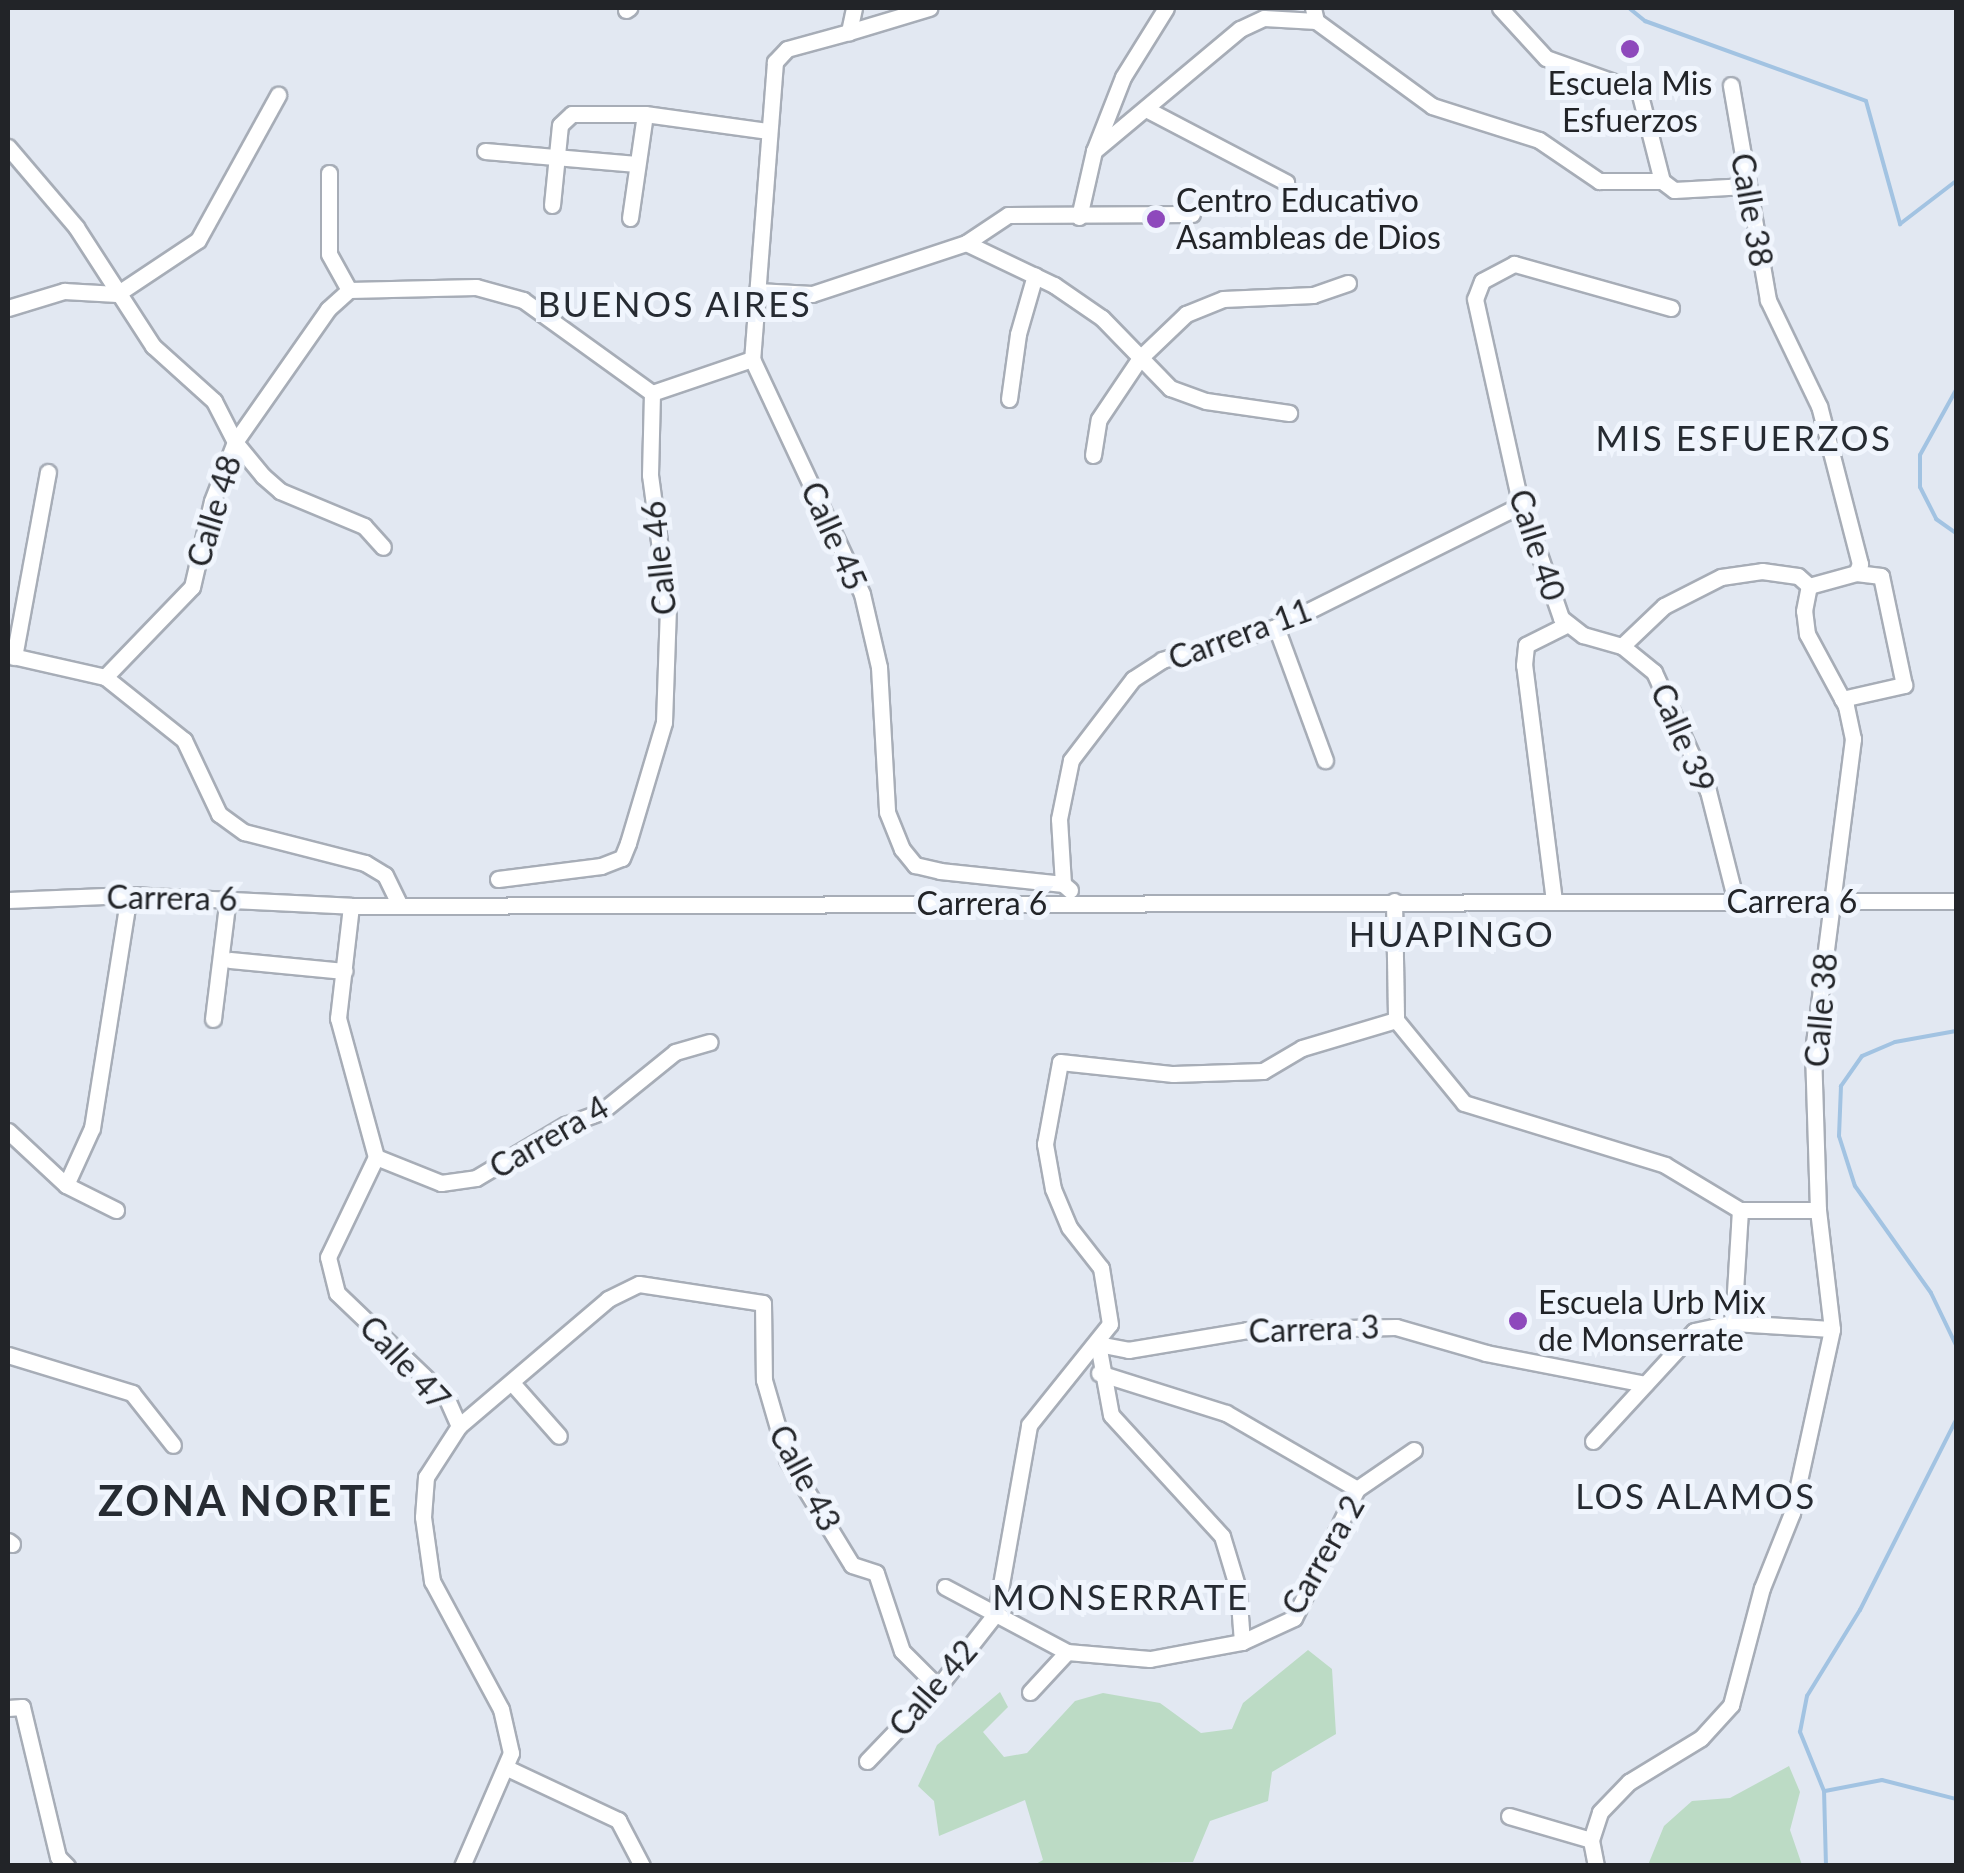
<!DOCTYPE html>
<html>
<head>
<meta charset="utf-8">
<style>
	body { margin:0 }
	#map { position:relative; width:1964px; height:1873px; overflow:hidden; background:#e2e8f2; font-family:Lato,sans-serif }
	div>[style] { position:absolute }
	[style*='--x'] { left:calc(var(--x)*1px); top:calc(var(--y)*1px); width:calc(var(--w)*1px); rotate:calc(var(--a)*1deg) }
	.green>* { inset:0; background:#bcdbc5 }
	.stream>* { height:4px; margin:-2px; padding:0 2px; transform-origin:2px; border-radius:2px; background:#a2c3e2 }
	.roads { filter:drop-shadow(2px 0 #a7adb7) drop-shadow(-2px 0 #a7adb7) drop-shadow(0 2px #a7adb7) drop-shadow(0 -2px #a7adb7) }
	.street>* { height:15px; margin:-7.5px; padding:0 7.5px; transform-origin:7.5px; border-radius:7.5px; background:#fff }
	.dots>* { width:28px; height:28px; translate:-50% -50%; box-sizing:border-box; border:5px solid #f0f5fd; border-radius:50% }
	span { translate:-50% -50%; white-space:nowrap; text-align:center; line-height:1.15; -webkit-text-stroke:10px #f0f5fd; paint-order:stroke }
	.poi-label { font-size:32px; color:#222428 }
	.left { translate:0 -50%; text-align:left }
	.street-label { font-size:32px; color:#222428 }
	.neighbourhood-label { font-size:35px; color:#262b32; letter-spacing:2.5px }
	.district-label { font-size:42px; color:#262b32; font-weight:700; letter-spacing:2.5px }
	.frame { position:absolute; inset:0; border:10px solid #222428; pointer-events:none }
</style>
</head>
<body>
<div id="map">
	<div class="green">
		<i style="clip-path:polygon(1308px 1650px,1332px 1669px,1336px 1734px,1272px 1772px,1268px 1801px,1210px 1821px,1193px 1862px,1034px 1865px,1043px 1860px,1025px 1800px,939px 1836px,934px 1801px,918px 1786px,937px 1745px,1000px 1692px,1008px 1707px,983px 1732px,1004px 1757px,1027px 1753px,1075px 1701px,1103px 1693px,1160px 1703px,1201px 1733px,1232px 1729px,1243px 1703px)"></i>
		<i style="clip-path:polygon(1789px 1766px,1800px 1792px,1790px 1830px,1802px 1865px,1648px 1865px,1664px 1826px,1692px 1801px,1730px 1798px)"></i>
	</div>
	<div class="stream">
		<i style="--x:1629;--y:8;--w:21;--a:39"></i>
		<i style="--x:1645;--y:21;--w:235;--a:19.9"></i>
		<i style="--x:1866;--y:101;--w:128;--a:74.5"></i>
		<i style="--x:1900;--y:224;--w:71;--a:-37.5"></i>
		<i style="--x:1956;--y:390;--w:74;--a:119"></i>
		<i style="--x:1920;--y:455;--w:32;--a:90"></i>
		<i style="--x:1920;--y:487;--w:36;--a:63"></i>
		<i style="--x:1936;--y:519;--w:24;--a:35"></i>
		<i style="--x:1956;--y:1031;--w:62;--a:169.8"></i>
		<i style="--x:1895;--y:1042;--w:36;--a:157"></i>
		<i style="--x:1862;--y:1056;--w:37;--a:125"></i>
		<i style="--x:1841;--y:1086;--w:50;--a:92.3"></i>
		<i style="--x:1839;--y:1136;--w:52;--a:72.3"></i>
		<i style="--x:1855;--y:1186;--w:131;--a:54.6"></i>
		<i style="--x:1931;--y:1293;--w:58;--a:64.3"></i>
		<i style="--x:1825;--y:1791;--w:58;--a:-10.9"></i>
		<i style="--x:1882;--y:1780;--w:76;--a:14.4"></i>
		<i style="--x:1826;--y:1866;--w:75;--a:-91.5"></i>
		<i style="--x:1824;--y:1791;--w:64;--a:-112.1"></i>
		<i style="--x:1800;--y:1732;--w:37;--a:-79"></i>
		<i style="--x:1807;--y:1696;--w:101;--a:-58.4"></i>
		<i style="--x:1860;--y:1610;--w:213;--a:-63.2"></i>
	</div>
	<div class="roads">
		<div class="street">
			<i style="--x:854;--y:8;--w:25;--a:102"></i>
			<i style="--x:849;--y:32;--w:64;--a:164.7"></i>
			<i style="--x:787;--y:49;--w:18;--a:133"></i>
			<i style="--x:775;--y:62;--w:298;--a:94.4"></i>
			<i style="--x:752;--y:359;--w:259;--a:64.9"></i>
			<i style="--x:862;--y:594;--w:75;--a:76.9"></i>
			<i style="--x:879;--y:667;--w:145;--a:86.8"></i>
			<i style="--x:887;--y:812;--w:40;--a:68"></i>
			<i style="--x:902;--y:849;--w:21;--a:51"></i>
			<i style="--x:915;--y:865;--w:26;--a:13"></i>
			<i style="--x:940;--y:871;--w:124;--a:6"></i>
			<i style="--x:1313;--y:8;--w:13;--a:77"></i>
			<i style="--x:1316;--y:21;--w:144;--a:36.2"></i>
			<i style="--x:1432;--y:106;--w:112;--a:17.6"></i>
			<i style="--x:1539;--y:140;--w:73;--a:34.3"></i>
			<i style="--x:1599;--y:181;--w:63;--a:0"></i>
			<i style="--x:1662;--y:181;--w:15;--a:37"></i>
			<i style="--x:1674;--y:190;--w:72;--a:-3.2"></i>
			<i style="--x:1500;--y:8;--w:68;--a:47.4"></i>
			<i style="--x:1546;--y:58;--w:99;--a:19.5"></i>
			<i style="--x:1639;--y:91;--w:93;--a:75.7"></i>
			<i style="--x:626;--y:10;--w:4;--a:-34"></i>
			<i style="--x:849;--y:32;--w:84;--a:-16.7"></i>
			<i style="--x:1148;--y:110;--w:156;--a:27.6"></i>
			<i style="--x:8;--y:147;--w:105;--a:49.6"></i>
			<i style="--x:76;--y:227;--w:142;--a:57.1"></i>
			<i style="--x:153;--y:346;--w:82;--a:42"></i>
			<i style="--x:214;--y:401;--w:46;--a:62.9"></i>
			<i style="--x:235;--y:442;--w:44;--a:50.5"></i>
			<i style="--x:263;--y:476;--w:23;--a:41"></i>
			<i style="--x:280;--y:491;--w:91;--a:22.6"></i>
			<i style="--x:364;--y:526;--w:28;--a:48"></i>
			<i style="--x:485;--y:151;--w:152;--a:4.9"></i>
			<i style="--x:1094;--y:151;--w:79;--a:-68.6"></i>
			<i style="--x:1123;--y:77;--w:81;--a:-58.1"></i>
			<i style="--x:329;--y:173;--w:81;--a:90"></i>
			<i style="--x:329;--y:254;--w:41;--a:60.9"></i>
			<i style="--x:552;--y:205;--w:80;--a:-84.3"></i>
			<i style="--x:560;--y:125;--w:16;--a:-43"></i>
			<i style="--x:572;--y:114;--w:73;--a:0"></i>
			<i style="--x:645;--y:114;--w:123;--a:7.9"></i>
			<i style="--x:1079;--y:217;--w:68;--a:-77.2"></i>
			<i style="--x:1094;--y:151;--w:190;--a:-39.9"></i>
			<i style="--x:1240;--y:29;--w:26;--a:-25"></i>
			<i style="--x:1264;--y:18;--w:52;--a:3.3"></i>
			<i style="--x:630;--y:218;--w:105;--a:-81.8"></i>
			<i style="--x:966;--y:243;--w:98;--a:25.5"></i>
			<i style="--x:1054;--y:285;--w:58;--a:34.5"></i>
			<i style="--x:1102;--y:318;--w:98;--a:45.8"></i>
			<i style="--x:1170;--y:388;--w:38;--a:20"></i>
			<i style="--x:1206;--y:401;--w:84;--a:8.2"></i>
			<i style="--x:757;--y:291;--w:55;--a:3.1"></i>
			<i style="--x:812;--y:294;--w:162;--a:-18.3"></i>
			<i style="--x:966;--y:243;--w:50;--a:-33.7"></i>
			<i style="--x:1008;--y:215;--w:184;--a:-0.3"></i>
			<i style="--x:8;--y:308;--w:59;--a:-16.9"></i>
			<i style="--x:64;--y:291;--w:53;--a:3.2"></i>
			<i style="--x:117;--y:294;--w:97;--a:-33.7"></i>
			<i style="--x:198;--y:240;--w:166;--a:-61.1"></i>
			<i style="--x:1671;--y:308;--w:163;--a:-164.3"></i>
			<i style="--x:1514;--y:264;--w:36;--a:152"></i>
			<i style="--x:1482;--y:281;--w:19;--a:111"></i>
			<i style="--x:1475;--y:299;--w:199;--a:77.5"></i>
			<i style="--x:1518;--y:493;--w:132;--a:71"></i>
			<i style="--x:1561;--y:618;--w:28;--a:38"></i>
			<i style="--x:1583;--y:635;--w:41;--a:15.8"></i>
			<i style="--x:1622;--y:646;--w:41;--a:39.1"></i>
			<i style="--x:1654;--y:672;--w:131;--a:65.6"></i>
			<i style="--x:1708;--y:791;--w:114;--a:75.8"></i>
			<i style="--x:1009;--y:399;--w:66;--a:-82.1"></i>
			<i style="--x:1018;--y:334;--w:61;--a:-73.9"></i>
			<i style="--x:1093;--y:455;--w:36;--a:-81"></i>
			<i style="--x:1099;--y:419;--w:73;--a:-56.1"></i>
			<i style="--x:1140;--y:358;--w:64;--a:-43.7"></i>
			<i style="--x:1186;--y:314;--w:40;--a:-22"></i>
			<i style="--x:1223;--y:299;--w:90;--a:-2.5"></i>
			<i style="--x:1313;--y:295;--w:37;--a:-19"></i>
			<i style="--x:1276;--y:627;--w:142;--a:69.8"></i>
			<i style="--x:1622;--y:646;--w:58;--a:-43.6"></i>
			<i style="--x:1664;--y:606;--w:64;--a:-27"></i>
			<i style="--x:1721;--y:577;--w:41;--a:-8.3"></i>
			<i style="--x:1762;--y:571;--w:36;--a:8"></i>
			<i style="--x:1798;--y:576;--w:15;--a:42"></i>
			<i style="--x:8;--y:655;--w:99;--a:12.8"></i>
			<i style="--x:105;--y:677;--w:101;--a:38.6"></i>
			<i style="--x:184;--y:740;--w:82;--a:64.7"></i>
			<i style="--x:219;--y:814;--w:31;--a:36"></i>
			<i style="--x:244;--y:832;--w:125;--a:14.4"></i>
			<i style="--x:365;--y:863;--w:23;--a:31"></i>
			<i style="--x:385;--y:875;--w:34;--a:64"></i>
			<i style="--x:14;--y:657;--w:188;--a:-79.6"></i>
			<i style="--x:105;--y:677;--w:125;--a:-46"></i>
			<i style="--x:192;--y:587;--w:88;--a:-76.9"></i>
			<i style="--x:212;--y:501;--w:63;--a:-68.7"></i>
			<i style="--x:235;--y:442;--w:162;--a:-55"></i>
			<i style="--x:328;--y:309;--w:28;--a:-42"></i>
			<i style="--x:349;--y:290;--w:127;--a:-1.4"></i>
			<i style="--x:476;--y:287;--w:49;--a:15.5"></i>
			<i style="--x:523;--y:300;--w:159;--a:35.8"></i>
			<i style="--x:652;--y:393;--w:106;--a:-18.8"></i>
			<i style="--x:1842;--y:699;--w:64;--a:-12.7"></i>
			<i style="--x:1904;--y:685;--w:111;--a:-101.9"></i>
			<i style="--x:1881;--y:576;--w:25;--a:-173"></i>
			<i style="--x:498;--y:879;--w:104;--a:-7.2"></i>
			<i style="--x:601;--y:866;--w:22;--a:-21"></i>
			<i style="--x:622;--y:858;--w:16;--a:-68"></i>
			<i style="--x:628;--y:843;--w:126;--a:-73.4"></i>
			<i style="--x:664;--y:722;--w:114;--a:-88"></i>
			<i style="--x:668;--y:608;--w:134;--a:-97.7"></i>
			<i style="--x:650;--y:475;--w:82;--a:-88.6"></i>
			<i style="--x:1070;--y:890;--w:9;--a:-139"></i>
			<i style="--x:1063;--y:884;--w:65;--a:-93.5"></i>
			<i style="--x:1059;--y:819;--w:60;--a:-78.5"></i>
			<i style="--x:1071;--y:760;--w:102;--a:-52.6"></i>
			<i style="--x:1133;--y:679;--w:35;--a:-33"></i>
			<i style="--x:1162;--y:660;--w:119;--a:-16.1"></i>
			<i style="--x:1276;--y:627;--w:276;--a:-26.5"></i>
			<i style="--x:8;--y:900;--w:121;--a:-2.4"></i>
			<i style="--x:129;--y:895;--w:222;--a:2.8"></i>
			<i style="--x:351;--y:906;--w:1605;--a:-0.18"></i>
			<i style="--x:1394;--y:901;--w:119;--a:89"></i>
			<i style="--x:1554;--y:901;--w:238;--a:-97.2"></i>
			<i style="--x:1524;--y:665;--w:20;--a:-84"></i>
			<i style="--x:1526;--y:645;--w:47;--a:-26.6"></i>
			<i style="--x:351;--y:906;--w:113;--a:96.6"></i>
			<i style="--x:338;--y:1018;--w:144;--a:74.7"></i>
			<i style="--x:376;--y:1157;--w:111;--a:115.6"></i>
			<i style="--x:328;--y:1257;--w:37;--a:76"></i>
			<i style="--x:337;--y:1293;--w:151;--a:43.7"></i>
			<i style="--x:446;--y:1397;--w:32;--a:66"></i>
			<i style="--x:459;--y:1426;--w:61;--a:122.9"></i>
			<i style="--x:426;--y:1477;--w:40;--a:94.3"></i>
			<i style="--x:423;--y:1517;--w:65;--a:82"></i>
			<i style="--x:432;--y:1581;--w:145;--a:61.7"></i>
			<i style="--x:501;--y:1709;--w:45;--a:77.2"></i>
			<i style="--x:511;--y:1753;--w:123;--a:113.4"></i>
			<i style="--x:230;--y:960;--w:115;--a:5.5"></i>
			<i style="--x:213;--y:1019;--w:123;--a:-83"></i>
			<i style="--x:8;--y:1131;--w:79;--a:43"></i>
			<i style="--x:66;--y:1185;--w:56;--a:26.6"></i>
			<i style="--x:376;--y:1157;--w:70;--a:21.8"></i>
			<i style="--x:441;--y:1183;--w:35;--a:-8"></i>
			<i style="--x:476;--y:1178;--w:104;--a:-30.8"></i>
			<i style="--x:565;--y:1125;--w:38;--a:-20"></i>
			<i style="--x:601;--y:1112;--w:95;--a:-39"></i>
			<i style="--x:675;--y:1052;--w:36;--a:-16"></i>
			<i style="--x:66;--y:1185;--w:63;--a:-65.5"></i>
			<i style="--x:92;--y:1128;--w:236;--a:-81"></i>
			<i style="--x:1740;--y:1210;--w:113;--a:93.5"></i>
			<i style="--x:1733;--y:1323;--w:99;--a:3.5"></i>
			<i style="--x:8;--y:1355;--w:130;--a:17"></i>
			<i style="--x:132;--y:1393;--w:66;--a:51.7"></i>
			<i style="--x:1099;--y:1373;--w:133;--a:17.5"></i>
			<i style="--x:1226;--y:1413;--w:151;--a:30.1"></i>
			<i style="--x:513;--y:1384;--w:69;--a:48.5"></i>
			<i style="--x:459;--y:1426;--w:196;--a:-40.4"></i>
			<i style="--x:608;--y:1299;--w:34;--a:-26"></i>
			<i style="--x:639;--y:1284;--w:125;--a:8.7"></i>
			<i style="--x:763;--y:1303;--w:77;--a:89.3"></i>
			<i style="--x:764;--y:1380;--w:82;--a:73.8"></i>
			<i style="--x:787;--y:1459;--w:124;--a:58.5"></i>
			<i style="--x:852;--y:1565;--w:25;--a:18"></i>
			<i style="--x:876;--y:1573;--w:82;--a:71.6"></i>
			<i style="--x:902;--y:1651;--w:51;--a:45"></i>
			<i style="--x:1593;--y:1441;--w:149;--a:-47.4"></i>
			<i style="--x:1694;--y:1331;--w:40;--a:-12"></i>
			<i style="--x:8;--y:1541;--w:5;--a:37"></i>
			<i style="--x:945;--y:1587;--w:138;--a:28"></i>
			<i style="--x:1067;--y:1652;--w:83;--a:4.8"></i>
			<i style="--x:1150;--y:1659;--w:94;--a:-10.5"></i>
			<i style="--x:1242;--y:1642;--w:57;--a:-24.8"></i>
			<i style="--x:1294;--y:1618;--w:144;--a:-64"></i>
			<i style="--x:1357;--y:1489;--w:69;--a:-34.4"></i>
			<i style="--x:1242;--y:1642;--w:53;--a:-94.3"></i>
			<i style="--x:1238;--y:1589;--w:55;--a:-106.8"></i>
			<i style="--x:1222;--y:1536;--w:164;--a:-132.5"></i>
			<i style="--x:1111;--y:1415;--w:72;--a:-100.4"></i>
			<i style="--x:1098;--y:1344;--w:31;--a:11"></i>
			<i style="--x:1128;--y:1350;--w:121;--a:-9.5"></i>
			<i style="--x:1247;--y:1330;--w:149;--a:-1.2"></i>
			<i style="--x:1396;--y:1327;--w:94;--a:16.1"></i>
			<i style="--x:1486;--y:1353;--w:162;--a:11"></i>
			<i style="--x:1030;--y:1692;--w:54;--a:-47.2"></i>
			<i style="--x:8;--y:1708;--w:14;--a:-4"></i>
			<i style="--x:22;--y:1707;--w:154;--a:76.5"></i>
			<i style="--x:58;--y:1857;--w:13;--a:45"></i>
			<i style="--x:867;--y:1761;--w:103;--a:-46.2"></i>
			<i style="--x:938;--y:1687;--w:94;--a:-51.9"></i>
			<i style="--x:996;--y:1613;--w:191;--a:-80"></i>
			<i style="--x:1029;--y:1425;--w:129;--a:-51.3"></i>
			<i style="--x:1110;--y:1324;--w:57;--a:-99.1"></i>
			<i style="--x:1101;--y:1268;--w:52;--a:-128"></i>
			<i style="--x:1069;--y:1227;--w:41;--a:-112.8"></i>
			<i style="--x:1053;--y:1189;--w:46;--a:-100.1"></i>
			<i style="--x:1045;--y:1144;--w:83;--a:-79.6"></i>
			<i style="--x:1060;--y:1062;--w:114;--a:6.1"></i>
			<i style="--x:1173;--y:1074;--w:90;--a:-1.9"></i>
			<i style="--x:1263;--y:1071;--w:45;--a:-30.5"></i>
			<i style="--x:1302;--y:1048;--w:98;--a:-16.6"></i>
			<i style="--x:1396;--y:1020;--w:107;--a:50.7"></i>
			<i style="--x:1464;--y:1103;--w:210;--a:17.1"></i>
			<i style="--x:1665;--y:1165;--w:87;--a:31"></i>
			<i style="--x:1740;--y:1210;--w:78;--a:0"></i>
			<i style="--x:507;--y:1768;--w:123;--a:25.1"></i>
			<i style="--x:618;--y:1820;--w:52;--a:62.4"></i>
			<i style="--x:1509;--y:1816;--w:85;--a:16.3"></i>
			<i style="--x:1596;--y:1866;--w:26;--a:-101"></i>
			<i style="--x:1591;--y:1840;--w:29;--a:-72"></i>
			<i style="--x:1600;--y:1812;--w:42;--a:-46"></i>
			<i style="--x:1629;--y:1782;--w:84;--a:-31.4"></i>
			<i style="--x:1701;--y:1738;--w:45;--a:-47.7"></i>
			<i style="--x:1731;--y:1705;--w:121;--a:-75.2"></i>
			<i style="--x:1762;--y:1588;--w:81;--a:-68.2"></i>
			<i style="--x:1792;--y:1513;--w:188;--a:-77.7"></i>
			<i style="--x:1832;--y:1329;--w:120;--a:-96.7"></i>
			<i style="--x:1818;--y:1210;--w:159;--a:-91.8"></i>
			<i style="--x:1813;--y:1051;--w:315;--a:-82.7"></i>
			<i style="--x:1853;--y:739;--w:34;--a:-102"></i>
			<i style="--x:1846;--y:706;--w:82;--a:-118.4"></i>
			<i style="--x:1807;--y:634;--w:23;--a:-97"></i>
			<i style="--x:1804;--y:611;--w:25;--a:-79"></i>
			<i style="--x:1809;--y:586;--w:49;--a:-15.5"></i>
			<i style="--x:1856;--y:573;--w:10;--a:-66"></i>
			<i style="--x:1860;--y:564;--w:163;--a:-104.5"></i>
			<i style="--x:1819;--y:406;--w:118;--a:-115.7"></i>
			<i style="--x:1768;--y:300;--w:218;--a:-99.8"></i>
		</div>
	</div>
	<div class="dots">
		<i style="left:1630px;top:49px;background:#8e49bc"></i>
		<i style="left:1156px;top:219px;background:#8e49bc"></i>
		<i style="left:1518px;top:1321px;background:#8e49bc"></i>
	</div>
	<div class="poi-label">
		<span style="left:1630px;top:102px">Escuela Mis<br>Esfuerzos</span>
		<span class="left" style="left:1176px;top:219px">Centro Educativo<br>Asambleas de Dios</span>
		<span class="left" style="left:1538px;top:1321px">Escuela Urb Mix<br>de Monserrate</span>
	</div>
	<div class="street-label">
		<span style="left:1752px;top:210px;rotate:80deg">Calle 38</span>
		<span style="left:214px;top:511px;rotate:-73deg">Calle 48</span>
		<span style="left:834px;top:536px;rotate:66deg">Calle 45</span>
		<span style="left:1537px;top:545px;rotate:72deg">Calle 40</span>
		<span style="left:659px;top:558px;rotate:-96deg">Calle 46</span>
		<span style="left:1240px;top:634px;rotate:-20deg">Carrera 11</span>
		<span style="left:1683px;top:738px;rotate:67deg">Calle 39</span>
		<span style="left:172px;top:898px;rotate:1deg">Carrera 6</span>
		<span style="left:1792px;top:901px">Carrera 6</span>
		<span style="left:982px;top:903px">Carrera 6</span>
		<span style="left:1821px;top:1010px;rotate:-85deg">Calle 38</span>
		<span style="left:549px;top:1137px;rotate:-30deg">Carrera 4</span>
		<span style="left:1314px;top:1329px;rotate:-2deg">Carrera 3</span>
		<span style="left:405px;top:1363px;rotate:47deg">Calle 47</span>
		<span style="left:805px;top:1478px;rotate:62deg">Calle 43</span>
		<span style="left:1323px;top:1555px;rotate:-60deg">Carrera 2</span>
		<span style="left:933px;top:1688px;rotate:-49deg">Calle 42</span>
	</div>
	<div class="neighbourhood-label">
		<span style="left:675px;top:303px">BUENOS AIRES</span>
		<span style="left:1744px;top:437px">MIS ESFUERZOS</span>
		<span style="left:1452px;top:933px">HUAPINGO</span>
		<span style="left:1696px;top:1495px">LOS ALAMOS</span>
		<span style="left:1121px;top:1596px">MONSERRATE</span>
	</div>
	<div class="district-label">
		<span style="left:246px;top:1500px">ZONA NORTE</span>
	</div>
	<div class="frame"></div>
</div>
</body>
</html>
